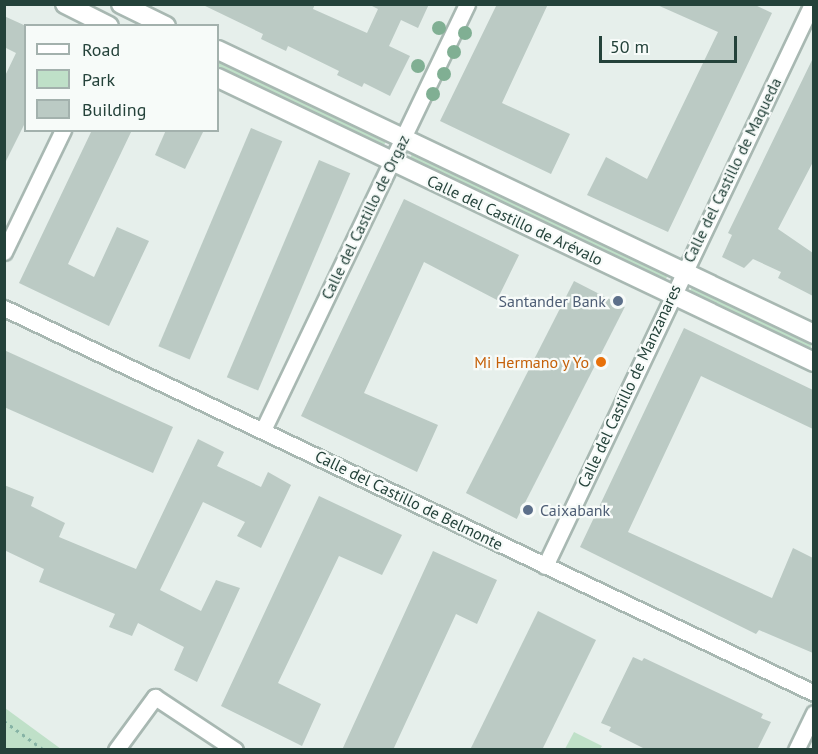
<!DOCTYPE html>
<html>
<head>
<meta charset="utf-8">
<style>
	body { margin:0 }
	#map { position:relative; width:818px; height:754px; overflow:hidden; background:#e6efeb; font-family:"PT Sans",sans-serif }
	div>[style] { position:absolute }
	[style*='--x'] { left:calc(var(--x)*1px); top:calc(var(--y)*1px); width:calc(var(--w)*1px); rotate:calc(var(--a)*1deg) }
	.green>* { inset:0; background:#bfe0c8; transform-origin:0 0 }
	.building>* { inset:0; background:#bbcac4; transform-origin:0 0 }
	.path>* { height:3px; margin-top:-1.5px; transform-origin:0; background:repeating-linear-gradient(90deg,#86b3a5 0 3px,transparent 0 7.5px) }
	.roads { filter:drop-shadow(2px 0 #a8b8b2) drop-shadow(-2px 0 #a8b8b2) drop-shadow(0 2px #a8b8b2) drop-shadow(0 -2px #a8b8b2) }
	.street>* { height:15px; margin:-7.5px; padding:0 7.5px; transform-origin:7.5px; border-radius:7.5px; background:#fff }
	.secondary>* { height:18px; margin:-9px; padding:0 9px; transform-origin:9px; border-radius:9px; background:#fff }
	.trees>* { width:14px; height:14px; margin:-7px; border-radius:50%; background:#80af93 }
	.dots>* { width:16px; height:16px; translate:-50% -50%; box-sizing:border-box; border:3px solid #f7fbf9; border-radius:50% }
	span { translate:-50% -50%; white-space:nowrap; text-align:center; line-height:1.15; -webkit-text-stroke:4.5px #f7fbf9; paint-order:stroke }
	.street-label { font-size:16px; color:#24423a }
	.service-label { font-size:16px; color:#4e5e75 }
	.right { translate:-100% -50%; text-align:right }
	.left { translate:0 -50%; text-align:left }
	.food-label { font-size:16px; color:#c56008 }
	.frame { position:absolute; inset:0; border:6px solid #24423a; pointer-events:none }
	.legend { position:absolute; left:24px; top:24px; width:195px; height:108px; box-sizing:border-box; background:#f7fbf9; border:2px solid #a3b1ad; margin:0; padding:8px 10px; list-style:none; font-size:18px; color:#24423a }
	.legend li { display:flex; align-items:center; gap:12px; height:30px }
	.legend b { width:30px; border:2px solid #a3b1ad }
	.scale { position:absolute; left:599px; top:36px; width:138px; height:27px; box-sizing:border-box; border:3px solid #24423a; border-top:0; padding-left:8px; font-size:18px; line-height:21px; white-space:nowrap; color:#24423a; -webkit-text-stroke:4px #f7fbf9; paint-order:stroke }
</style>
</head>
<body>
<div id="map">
	<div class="green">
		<i style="left:218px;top:59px;width:187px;height:9px;rotate:26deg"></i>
		<i style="left:413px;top:152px;width:283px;height:7px;rotate:26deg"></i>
		<i style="left:693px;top:285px;width:133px;height:9px;rotate:25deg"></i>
		<i style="clip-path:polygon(5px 708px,61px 749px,5px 749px)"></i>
		<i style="clip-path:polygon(574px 732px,602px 746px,600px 749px,565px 749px)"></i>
	</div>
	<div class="building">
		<i style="clip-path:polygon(201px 4px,315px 4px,313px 9px,367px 33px,378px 9px,368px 4px,429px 4px,418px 28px,401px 20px,389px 46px,410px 56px,390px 96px,364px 83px,362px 87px,337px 75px,339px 71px,288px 46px,286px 51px,261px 39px,263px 34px)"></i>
		<i style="clip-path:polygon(497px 4px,548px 4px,502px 103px,570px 134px,551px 174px,440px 121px)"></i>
		<i style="clip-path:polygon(655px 4px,753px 4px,772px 13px,668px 232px,587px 195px,606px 157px,647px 179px,718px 32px)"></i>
		<i style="clip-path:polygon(4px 16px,26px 26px,26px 121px,4px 165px,4px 78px,16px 53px,4px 47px)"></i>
		<i style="clip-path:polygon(813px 58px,813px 162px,778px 229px,813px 253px,813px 296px,778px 278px,781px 272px,753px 259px,744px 268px,722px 257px,732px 235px,728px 233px)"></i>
		<i style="left:251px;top:128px;width:34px;height:237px;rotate:23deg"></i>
		<i style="clip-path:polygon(92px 130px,132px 130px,68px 264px,94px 277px,117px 227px,149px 241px,109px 326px,19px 283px)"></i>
		<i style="clip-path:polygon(166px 130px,204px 130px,185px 169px,155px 155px)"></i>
		<i style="left:319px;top:160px;width:34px;height:236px;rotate:23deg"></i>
		<i style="clip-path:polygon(404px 199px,519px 255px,497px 300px,424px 262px,364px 393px,438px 425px,417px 472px,301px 416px)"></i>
		<i style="left:574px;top:281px;width:57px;height:238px;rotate:27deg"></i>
		<i style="clip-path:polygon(684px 328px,813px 390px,813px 429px,701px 376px,628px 532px,772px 598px,793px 548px,813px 558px,813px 653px,759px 630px,756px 634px,580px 547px)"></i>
		<i style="clip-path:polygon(4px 350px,173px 427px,153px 473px,4px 407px)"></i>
		<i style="clip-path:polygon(198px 439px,224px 452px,217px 466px,261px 487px,268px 472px,291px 485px,261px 548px,237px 536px,245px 522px,203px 502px,160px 590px,201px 611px,216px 580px,240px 588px,197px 682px,174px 670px,184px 647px,138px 623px,132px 636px,109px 627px,115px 614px,39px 582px,44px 569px,4px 550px,4px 485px,34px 497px,31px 506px,65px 523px,59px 537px,136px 569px)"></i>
		<i style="clip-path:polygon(319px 496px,402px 535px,382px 575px,339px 556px,278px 683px,321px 704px,302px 746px,221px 706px)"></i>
		<i style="clip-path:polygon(433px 551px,497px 580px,477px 624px,456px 614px,393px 750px,342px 750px)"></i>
		<i style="clip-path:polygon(538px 611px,596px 640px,542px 750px,470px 750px)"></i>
		<i style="clip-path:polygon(633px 657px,642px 661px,644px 658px,763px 714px,761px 718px,771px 722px,757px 750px,647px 750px,609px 731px,611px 727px,601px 723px)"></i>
	</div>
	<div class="path">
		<i style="--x:4;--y:721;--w:49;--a:35.9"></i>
	</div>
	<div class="roads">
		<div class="street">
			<i style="--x:4;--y:252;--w:136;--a:-64.2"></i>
			<i style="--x:4;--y:308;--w:897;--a:25.42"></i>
			<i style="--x:263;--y:430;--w:472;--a:-64.4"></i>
			<i style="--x:545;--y:566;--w:622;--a:-64.59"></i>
			<i style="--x:116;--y:750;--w:66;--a:-53.7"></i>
			<i style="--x:155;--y:697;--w:96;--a:33.5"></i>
			<i style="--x:796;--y:750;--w:41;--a:-64.1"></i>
		</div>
		<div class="secondary">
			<i style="--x:65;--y:4;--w:49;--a:26.6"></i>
			<i style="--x:121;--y:4;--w:50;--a:26.1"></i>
			<i style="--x:218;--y:50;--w:660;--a:25.48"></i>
			<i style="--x:218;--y:78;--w:660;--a:25.48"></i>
		</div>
	</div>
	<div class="trees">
		<i style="left:439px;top:28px"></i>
		<i style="left:465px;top:33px"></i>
		<i style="left:454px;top:52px"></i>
		<i style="left:418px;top:66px"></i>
		<i style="left:444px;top:74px"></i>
		<i style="left:433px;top:94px"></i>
	</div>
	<div class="dots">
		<i style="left:618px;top:301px;background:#5c6f8a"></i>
		<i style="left:601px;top:362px;background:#e8710a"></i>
		<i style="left:528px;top:510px;background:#5c6f8a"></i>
	</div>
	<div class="street-label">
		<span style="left:732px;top:170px;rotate:-64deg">Calle del Castillo de Maqueda</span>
		<span style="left:365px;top:217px;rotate:-64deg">Calle del Castillo de Orgaz</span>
		<span style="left:515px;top:220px;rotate:25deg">Calle del Castillo de Arévalo</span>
		<span style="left:629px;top:386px;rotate:-65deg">Calle del Castillo de Manzanares</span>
		<span style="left:409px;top:500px;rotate:26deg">Calle del Castillo de Belmonte</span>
	</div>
	<div class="service-label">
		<span class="right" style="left:606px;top:301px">Santander Bank</span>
		<span class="left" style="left:540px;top:510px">Caixabank</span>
	</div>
	<div class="food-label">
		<span class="right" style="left:589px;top:362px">Mi Hermano y Yo</span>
	</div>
	<div class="frame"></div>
	<ul class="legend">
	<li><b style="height:8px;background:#fff"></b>Road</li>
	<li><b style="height:16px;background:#bfe0c8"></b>Park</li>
	<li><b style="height:16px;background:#bbcac4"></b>Building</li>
	</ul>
	<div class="scale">50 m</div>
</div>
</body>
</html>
